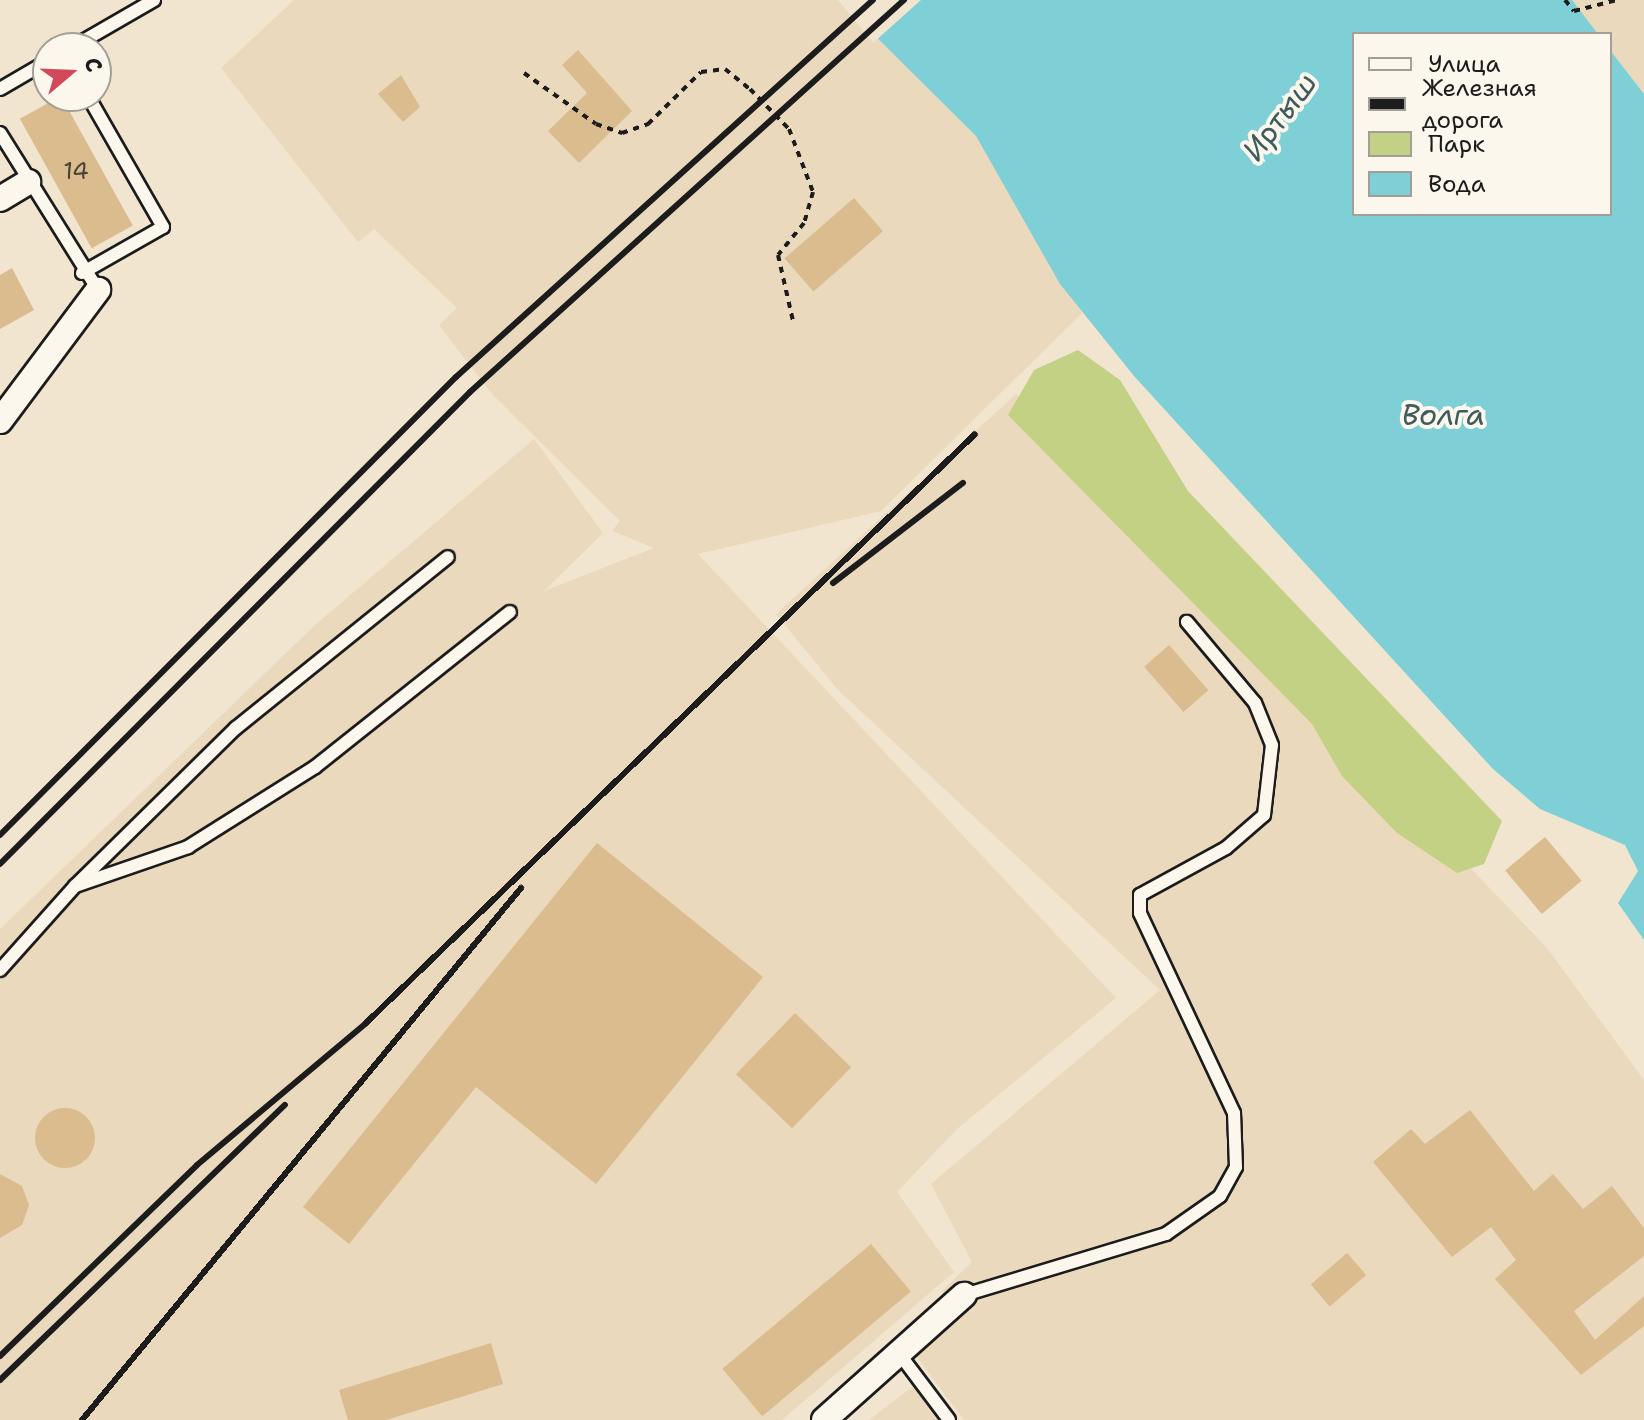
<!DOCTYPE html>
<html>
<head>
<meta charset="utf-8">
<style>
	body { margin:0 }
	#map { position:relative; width:1644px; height:1420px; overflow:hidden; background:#f1e5d0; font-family:"Shantell Sans",sans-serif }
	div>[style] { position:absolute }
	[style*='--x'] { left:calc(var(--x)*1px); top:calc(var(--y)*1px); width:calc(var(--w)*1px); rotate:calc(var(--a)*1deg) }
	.built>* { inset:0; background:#ead9bc }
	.green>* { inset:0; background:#c3d185 }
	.water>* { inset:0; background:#7ecfd6 }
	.pier>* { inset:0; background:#f1e5d0 }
	.building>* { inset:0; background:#dabc8e; transform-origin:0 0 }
	.round { border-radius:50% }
	.path>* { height:4px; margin-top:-2px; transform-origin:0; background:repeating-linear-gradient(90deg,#1c1c1c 0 6px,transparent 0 12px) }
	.roads { filter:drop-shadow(2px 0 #1c1c1c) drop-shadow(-2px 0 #1c1c1c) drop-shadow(0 2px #1c1c1c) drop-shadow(0 -2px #1c1c1c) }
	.lane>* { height:12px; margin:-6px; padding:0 6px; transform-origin:6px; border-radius:6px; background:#fbf7ec }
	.street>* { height:24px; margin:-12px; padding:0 12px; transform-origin:12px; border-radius:12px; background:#fbf7ec }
	.rail>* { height:6px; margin:-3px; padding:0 3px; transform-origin:3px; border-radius:3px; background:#1c1c1c }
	span { translate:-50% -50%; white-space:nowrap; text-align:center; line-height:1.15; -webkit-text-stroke:8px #fbf7ec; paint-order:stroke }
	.number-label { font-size:24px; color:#4c4438 }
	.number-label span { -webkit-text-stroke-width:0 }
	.water-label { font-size:30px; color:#3e5b5d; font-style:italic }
	.legend { position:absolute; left:1352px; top:32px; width:260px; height:184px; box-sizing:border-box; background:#fbf7ec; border:2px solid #a29f99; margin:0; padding:10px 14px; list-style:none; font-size:24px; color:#1c1c1c }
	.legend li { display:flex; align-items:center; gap:16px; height:40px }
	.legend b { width:40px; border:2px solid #a29f99 }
	.north { position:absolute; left:32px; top:32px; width:80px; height:80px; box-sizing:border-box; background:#fbf7ec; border:2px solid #a29f99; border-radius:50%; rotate:71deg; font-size:22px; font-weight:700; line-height:32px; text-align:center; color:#1c1c1c }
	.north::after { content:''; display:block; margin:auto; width:28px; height:36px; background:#d1495b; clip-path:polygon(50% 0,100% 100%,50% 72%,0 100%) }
</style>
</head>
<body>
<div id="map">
	<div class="built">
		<i style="clip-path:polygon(294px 0,839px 0,976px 136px,1082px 313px,881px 511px,698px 554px,1116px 998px,957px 1129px,897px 1192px,954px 1272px,782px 1420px,0 1420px,0 929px,315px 625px,534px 439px,603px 533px,544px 591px,654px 548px,612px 531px,620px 521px,492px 394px,439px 325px,457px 308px,374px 229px,358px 242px,221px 68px)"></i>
		<i style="clip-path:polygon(1572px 0,1644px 0,1644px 94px,1610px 50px,1610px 34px,1598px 34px)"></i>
		<i style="clip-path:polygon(1016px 394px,1547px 948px,1644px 1080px,1644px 1420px,964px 1420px,916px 1356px,958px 1321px,942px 1291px,972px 1262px,931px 1184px,1160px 990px,838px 690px,776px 614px)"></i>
		<i style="clip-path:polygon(915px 1385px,942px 1420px,869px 1420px)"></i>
	</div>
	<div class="green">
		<i style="clip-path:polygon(1078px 350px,1120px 380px,1188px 491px,1502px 821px,1484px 864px,1457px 873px,1397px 833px,1342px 776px,1312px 724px,1008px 415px,1034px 370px)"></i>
	</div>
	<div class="water">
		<i style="clip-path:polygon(839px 0,1572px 0,1598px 34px,1354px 34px,1354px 214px,1610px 214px,1610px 50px,1644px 94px,1644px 940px,1618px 903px,1638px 871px,1625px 845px,1540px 809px,1493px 769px,1134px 376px,1060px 284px,976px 136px)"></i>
	</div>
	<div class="pier">
		<i style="clip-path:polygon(838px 0,921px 0,873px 43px)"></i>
	</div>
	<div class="building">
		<i style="clip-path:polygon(578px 50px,632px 111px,579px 163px,548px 131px,587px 93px,562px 65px)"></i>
		<i style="clip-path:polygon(401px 75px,420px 107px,403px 122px,378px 94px)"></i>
		<i style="left:61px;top:96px;width:148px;height:47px;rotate:61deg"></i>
		<i style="left:854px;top:198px;width:44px;height:92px;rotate:49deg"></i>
		<i style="clip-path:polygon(12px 268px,34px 310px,0 329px,0 275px)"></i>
		<i style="left:1169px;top:645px;width:60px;height:33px;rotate:49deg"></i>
		<i style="left:1545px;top:837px;width:57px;height:52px;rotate:50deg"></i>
		<i style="clip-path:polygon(597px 843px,763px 977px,596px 1184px,476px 1087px,349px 1244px,303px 1207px)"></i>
		<i style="left:795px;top:1013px;width:78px;height:85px;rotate:44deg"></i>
		<i class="round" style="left:35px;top:1108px;width:60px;height:60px"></i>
		<i style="clip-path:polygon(1470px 1110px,1534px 1191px,1553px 1174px,1583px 1209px,1612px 1186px,1644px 1228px,1644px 1256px,1574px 1311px,1595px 1340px,1644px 1296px,1644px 1326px,1581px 1375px,1495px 1279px,1516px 1260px,1491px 1227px,1452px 1257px,1373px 1162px,1411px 1129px,1425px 1144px)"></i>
		<i style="clip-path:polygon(0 1174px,22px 1186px,29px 1205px,22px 1225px,0 1238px)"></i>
		<i style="left:871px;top:1244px;width:62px;height:194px;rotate:50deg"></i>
		<i style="left:1347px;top:1253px;width:29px;height:48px;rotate:49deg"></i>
		<i style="clip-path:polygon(491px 1343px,503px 1384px,386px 1420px,348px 1420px,339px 1390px)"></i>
	</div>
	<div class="path">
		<i style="--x:1565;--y:0;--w:14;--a:51"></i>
		<i style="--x:1574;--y:11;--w:44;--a:-14.3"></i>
		<i style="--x:524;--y:73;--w:88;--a:35.3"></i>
		<i style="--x:596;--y:124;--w:28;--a:19"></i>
		<i style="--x:622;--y:133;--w:28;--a:-19"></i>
		<i style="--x:648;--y:124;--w:74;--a:-44.5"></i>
		<i style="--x:701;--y:72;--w:24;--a:-7"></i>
		<i style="--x:725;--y:69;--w:32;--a:39"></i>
		<i style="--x:750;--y:89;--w:56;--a:45.7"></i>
		<i style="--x:789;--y:129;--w:67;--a:69.1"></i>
		<i style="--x:813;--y:192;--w:32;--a:106"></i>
		<i style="--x:804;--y:223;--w:41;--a:129.1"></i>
		<i style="--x:778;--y:255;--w:68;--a:77.2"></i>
	</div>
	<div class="roads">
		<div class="lane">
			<i style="--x:71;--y:48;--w:96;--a:-30"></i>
			<i style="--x:0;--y:89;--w:56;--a:-30.3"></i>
			<i style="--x:0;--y:133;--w:185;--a:58"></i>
			<i style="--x:82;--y:273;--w:93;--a:-29.6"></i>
			<i style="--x:163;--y:227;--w:151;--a:-119.8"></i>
			<i style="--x:77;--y:884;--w:223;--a:-44.5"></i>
			<i style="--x:236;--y:728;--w:272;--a:-38.9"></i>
			<i style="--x:0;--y:970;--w:113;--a:-48.2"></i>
			<i style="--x:75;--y:886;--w:120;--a:-19"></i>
			<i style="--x:188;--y:847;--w:150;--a:-32.2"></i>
			<i style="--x:315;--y:767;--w:249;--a:-38.5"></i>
			<i style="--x:964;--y:1295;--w:211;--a:-16.8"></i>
			<i style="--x:1166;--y:1234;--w:66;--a:-35.1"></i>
			<i style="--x:1220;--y:1196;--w:33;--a:-61"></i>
			<i style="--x:1236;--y:1167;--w:54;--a:-92.1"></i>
			<i style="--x:1234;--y:1113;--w:221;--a:-115.2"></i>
			<i style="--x:1140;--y:913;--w:18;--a:-90"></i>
			<i style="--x:1140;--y:895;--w:98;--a:-28.7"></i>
			<i style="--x:1226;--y:848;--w:50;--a:-41"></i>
			<i style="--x:1264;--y:815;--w:70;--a:-83.5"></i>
			<i style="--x:1272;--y:745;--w:45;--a:-112"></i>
			<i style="--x:1255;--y:703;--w:106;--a:-130"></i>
			<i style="--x:901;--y:1356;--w:80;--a:53.1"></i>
		</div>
		<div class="street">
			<i style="--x:0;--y:199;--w:33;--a:-31"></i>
			<i style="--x:0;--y:421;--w:164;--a:-53.2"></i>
			<i style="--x:824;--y:1420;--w:188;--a:-41.8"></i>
		</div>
	</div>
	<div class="rail">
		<i style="--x:833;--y:583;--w:164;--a:-37.6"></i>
		<i style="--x:0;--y:835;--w:646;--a:-45.13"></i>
		<i style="--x:456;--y:377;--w:562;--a:-42.12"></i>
		<i style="--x:0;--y:864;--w:666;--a:-45.12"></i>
		<i style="--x:470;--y:392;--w:585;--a:-42.09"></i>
		<i style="--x:0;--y:1356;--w:274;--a:-44.1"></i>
		<i style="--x:197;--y:1165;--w:221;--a:-40"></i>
		<i style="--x:366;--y:1023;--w:847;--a:-44.04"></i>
		<i style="--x:0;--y:1380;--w:396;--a:-44"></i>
		<i style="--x:82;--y:1420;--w:690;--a:-50.47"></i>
	</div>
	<div class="number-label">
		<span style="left:76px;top:172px">14</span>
	</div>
	<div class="water-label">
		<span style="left:1280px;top:117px;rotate:-53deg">Иртыш</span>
		<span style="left:1443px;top:415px">Волга</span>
	</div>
	<ul class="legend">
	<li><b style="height:10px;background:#fbf7ec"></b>Улица</li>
	<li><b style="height:10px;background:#1c1c1c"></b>Железная дорога</li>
	<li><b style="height:22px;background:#c3d185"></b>Парк</li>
	<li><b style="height:22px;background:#7ecfd6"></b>Вода</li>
	</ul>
	<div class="north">С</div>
</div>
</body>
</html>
